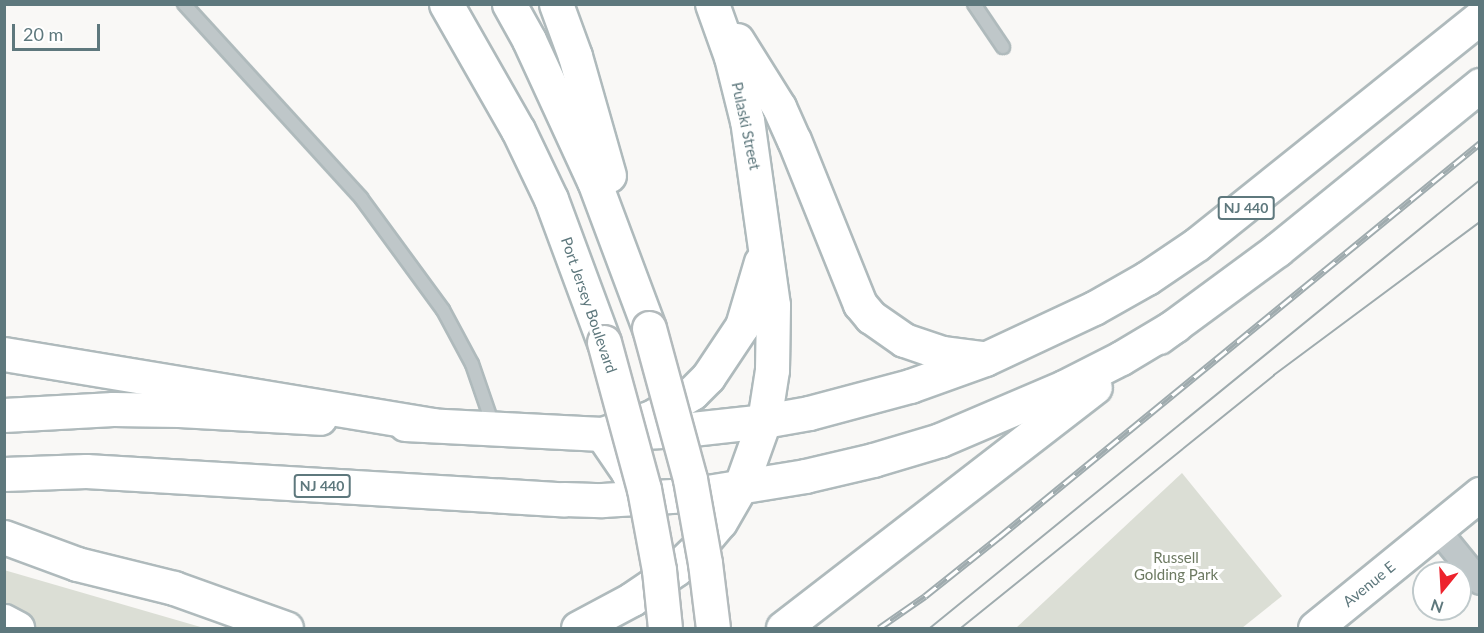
<!DOCTYPE html>
<html>
<head>
<meta charset="utf-8">
<style>
	body { margin:0 }
	#map { position:relative; width:1484px; height:633px; overflow:hidden; background:#f9f8f6; font-family:Lato,sans-serif }
	div>[style] { position:absolute }
	[style*='--x'] { left:calc(var(--x)*1px); top:calc(var(--y)*1px); width:calc(var(--w)*1px); rotate:calc(var(--a)*1deg) }
	.green>* { inset:0; background:#dbded5 }
	.roads { filter:drop-shadow(2px 0 #afbabc) drop-shadow(-2px 0 #afbabc) drop-shadow(0 2px #afbabc) drop-shadow(0 -2px #afbabc) }
	.service>* { height:12px; margin:-6px; padding:0 6px; transform-origin:6px; border-radius:6px; background:#bfc7c9 }
	.minor>* { height:24px; margin:-12px; padding:0 12px; transform-origin:12px; border-radius:12px; background:#bfc7c9 }
	.secondary>* { height:33px; margin:-16.5px; padding:0 16.5px; transform-origin:16.5px; border-radius:16.5px; background:#fff }
	.trunk>* { height:33px; margin:-16.5px; padding:0 16.5px; transform-origin:16.5px; border-radius:16.5px; background:#fff }
	.motorway>* { height:33px; margin:-16.5px; padding:0 16.5px; transform-origin:16.5px; border-radius:16.5px; background:#fff }
	.tram>* { height:1.5px; margin:-0.75px; padding:0 0.75px; transform-origin:0.75px; border-radius:0.75px; background:#9fabae }
	.rail>* { height:7px; margin-top:-3.5px; transform-origin:0; background:repeating-linear-gradient(90deg,#fff 0 14px,#9fabae 0 28px); box-sizing:border-box; border-block:2px solid #9fabae }
	.bridges { filter:drop-shadow(2px 0 #b3babc) drop-shadow(-2px 0 #b3babc) drop-shadow(0 2px #b3babc) drop-shadow(0 -2px #b3babc) }
	.motorway-bridge>* { height:33px; margin:-16.5px; padding:0 16.5px; transform-origin:16.5px; border-radius:16.5px; background:#fff }
	span { translate:-50% -50%; white-space:nowrap; text-align:center; line-height:1.15; -webkit-text-stroke:6px #fff; paint-order:stroke }
	.shield-label span { padding:2px 4px; background:#fff; border:2px solid; border-radius:4px; -webkit-text-stroke-width:0 }
	.shield-label { font-size:14px; color:#5e787d; font-weight:700 }
	.street-label { font-size:15px; color:#5e787d }
	.park-label { font-size:15px; color:#6d7a62 }
	.frame { position:absolute; inset:0; border:6px solid #5e787d; pointer-events:none }
	.north { position:absolute; left:1412px; top:561px; width:60px; height:60px; box-sizing:border-box; background:#fff; border:2px solid #bfc9cb; border-radius:50%; rotate:198deg; font-size:16px; font-weight:700; line-height:24px; text-align:center; color:#5e787d }
	.north::after { content:''; display:block; margin:auto; width:21px; height:27px; background:#ed232d; clip-path:polygon(50% 0,100% 100%,50% 72%,0 100%) }
	.scale { position:absolute; left:12px; top:24px; width:88px; height:27px; box-sizing:border-box; border:3px solid #5e787d; border-top:0; padding-left:8px; font-size:18px; line-height:21px; white-space:nowrap; color:#5e787d; -webkit-text-stroke:4px #fff; paint-order:stroke }
</style>
</head>
<body>
<div id="map">
	<div class="green">
		<i style="clip-path:polygon(1182px 473px,1282px 596px,1242px 628px,1016px 628px)"></i>
		<i style="clip-path:polygon(4px 570px,204px 628px,6px 628px)"></i>
	</div>
	<div class="roads">
		<div class="service">
			<i style="--x:184;--y:4;--w:263;--a:47.6"></i>
			<i style="--x:361;--y:198;--w:139;--a:53.8"></i>
			<i style="--x:443;--y:310;--w:61;--a:61.8"></i>
			<i style="--x:472;--y:364;--w:65;--a:71"></i>
			<i style="--x:974;--y:4;--w:52;--a:56"></i>
		</div>
		<div class="minor">
			<i style="--x:1437;--y:529;--w:68;--a:50.9"></i>
		</div>
		<div class="secondary">
			<i style="--x:1315;--y:628;--w:213;--a:-39.1"></i>
		</div>
		<div class="trunk">
			<i style="--x:737;--y:40;--w:79;--a:57.9"></i>
			<i style="--x:779;--y:107;--w:36;--a:66"></i>
			<i style="--x:794;--y:140;--w:177;--a:68.1"></i>
			<i style="--x:860;--y:304;--w:17;--a:50"></i>
			<i style="--x:871;--y:317;--w:40;--a:34.9"></i>
			<i style="--x:904;--y:340;--w:40;--a:18.9"></i>
			<i style="--x:942;--y:353;--w:39;--a:7"></i>
			<i style="--x:1159;--y:337;--w:147;--a:-36.4"></i>
			<i style="--x:1277;--y:250;--w:262;--a:-39.1"></i>
			<i style="--x:4;--y:415;--w:109;--a:-3.2"></i>
			<i style="--x:113;--y:409;--w:66;--a:0.9"></i>
			<i style="--x:179;--y:410;--w:141;--a:3.2"></i>
			<i style="--x:405;--y:424;--w:197;--a:2.9"></i>
			<i style="--x:602;--y:434;--w:81;--a:-2.8"></i>
			<i style="--x:683;--y:430;--w:81;--a:-6.3"></i>
			<i style="--x:764;--y:421;--w:46;--a:-10.1"></i>
			<i style="--x:809;--y:413;--w:105;--a:-15"></i>
			<i style="--x:910;--y:386;--w:80;--a:-19.8"></i>
			<i style="--x:985;--y:359;--w:120;--a:-25.1"></i>
			<i style="--x:1094;--y:308;--w:61;--a:-29.5"></i>
			<i style="--x:1147;--y:278;--w:60;--a:-34.2"></i>
			<i style="--x:1197;--y:244;--w:363;--a:-38.7"></i>
			<i style="--x:4;--y:474;--w:82;--a:-2.1"></i>
			<i style="--x:86;--y:471;--w:479;--a:3.4"></i>
			<i style="--x:564;--y:499;--w:38;--a:2"></i>
			<i style="--x:602;--y:500;--w:87;--a:-3.3"></i>
			<i style="--x:689;--y:495;--w:118;--a:-9.3"></i>
			<i style="--x:805;--y:476;--w:70;--a:-13.2"></i>
			<i style="--x:873;--y:460;--w:70;--a:-16.6"></i>
			<i style="--x:940;--y:440;--w:135;--a:-23.1"></i>
			<i style="--x:1064;--y:387;--w:64;--a:-27"></i>
			<i style="--x:1121;--y:358;--w:64;--a:-31"></i>
			<i style="--x:640;--y:498;--w:29;--a:-115"></i>
			<i style="--x:628;--y:472;--w:46;--a:-124.4"></i>
			<i style="--x:602;--y:434;--w:53;--a:-18.8"></i>
			<i style="--x:652;--y:417;--w:47;--a:-31"></i>
			<i style="--x:692;--y:393;--w:23;--a:-45"></i>
			<i style="--x:708;--y:377;--w:61;--a:-56.3"></i>
			<i style="--x:742;--y:326;--w:67;--a:-73.5"></i>
			<i style="--x:4;--y:537;--w:78;--a:20.3"></i>
			<i style="--x:77;--y:564;--w:100;--a:13.9"></i>
			<i style="--x:174;--y:588;--w:119;--a:19.7"></i>
			<i style="--x:4;--y:621;--w:15;--a:28"></i>
			<i style="--x:578;--y:628;--w:61;--a:-28.2"></i>
			<i style="--x:632;--y:599;--w:53;--a:-34.3"></i>
			<i style="--x:676;--y:569;--w:29;--a:-44"></i>
			<i style="--x:697;--y:549;--w:35;--a:-50"></i>
			<i style="--x:720;--y:522;--w:39;--a:-60"></i>
			<i style="--x:740;--y:488;--w:71;--a:-70.3"></i>
			<i style="--x:764;--y:421;--w:52;--a:-81.1"></i>
			<i style="--x:772;--y:370;--w:65;--a:-89.1"></i>
			<i style="--x:773;--y:305;--w:186;--a:-98"></i>
			<i style="--x:747;--y:121;--w:66;--a:-104"></i>
			<i style="--x:731;--y:57;--w:56;--a:-109.7"></i>
			<i style="--x:783;--y:628;--w:394;--a:-37.7"></i>
		</div>
		<div class="motorway">
			<i style="--x:446;--y:4;--w:145;--a:60.3"></i>
			<i style="--x:518;--y:130;--w:76;--a:64.4"></i>
			<i style="--x:551;--y:199;--w:153;--a:69.7"></i>
			<i style="--x:509;--y:4;--w:41;--a:60.9"></i>
			<i style="--x:529;--y:40;--w:155;--a:65.3"></i>
			<i style="--x:594;--y:181;--w:157;--a:69.5"></i>
			<i style="--x:556;--y:4;--w:55;--a:69.9"></i>
			<i style="--x:575;--y:56;--w:124;--a:74.1"></i>
			<i style="--x:4;--y:354;--w:435;--a:9.4"></i>
		</div>
	</div>
	<div class="tram">
		<i style="--x:930;--y:628;--w:709;--a:-39.16"></i>
		<i style="--x:961;--y:628;--w:402;--a:-38.9"></i>
		<i style="--x:1274;--y:375;--w:257;--a:-36.6"></i>
	</div>
	<div class="rail">
		<i style="--x:879;--y:628;--w:56;--a:-34.8"></i>
		<i style="--x:925;--y:596;--w:95;--a:-38.6"></i>
		<i style="--x:999;--y:537;--w:622;--a:-39.32"></i>
	</div>
	<div class="bridges">
		<div class="motorway-bridge">
			<i style="--x:649;--y:328;--w:156;--a:74.8"></i>
			<i style="--x:690;--y:479;--w:85;--a:79.9"></i>
			<i style="--x:705;--y:563;--w:65;--a:83"></i>
			<i style="--x:604;--y:342;--w:152;--a:74.8"></i>
			<i style="--x:644;--y:489;--w:82;--a:79.5"></i>
			<i style="--x:659;--y:570;--w:58;--a:84.1"></i>
		</div>
	</div>
	<div class="shield-label">
		<span style="left:1246px;top:208px">NJ 440</span>
		<span style="left:322px;top:486px">NJ 440</span>
	</div>
	<div class="street-label">
		<span style="left:746px;top:126px;rotate:78deg">Pulaski Street</span>
		<span style="left:589px;top:305px;rotate:71deg">Port Jersey Boulevard</span>
		<span style="left:1369px;top:584px;rotate:-39deg">Avenue E</span>
	</div>
	<div class="park-label">
		<span style="left:1176px;top:566px">Russell<br>Golding Park</span>
	</div>
	<div class="frame"></div>
	<div class="north">N</div>
	<div class="scale">20 m</div>
</div>
</body>
</html>
